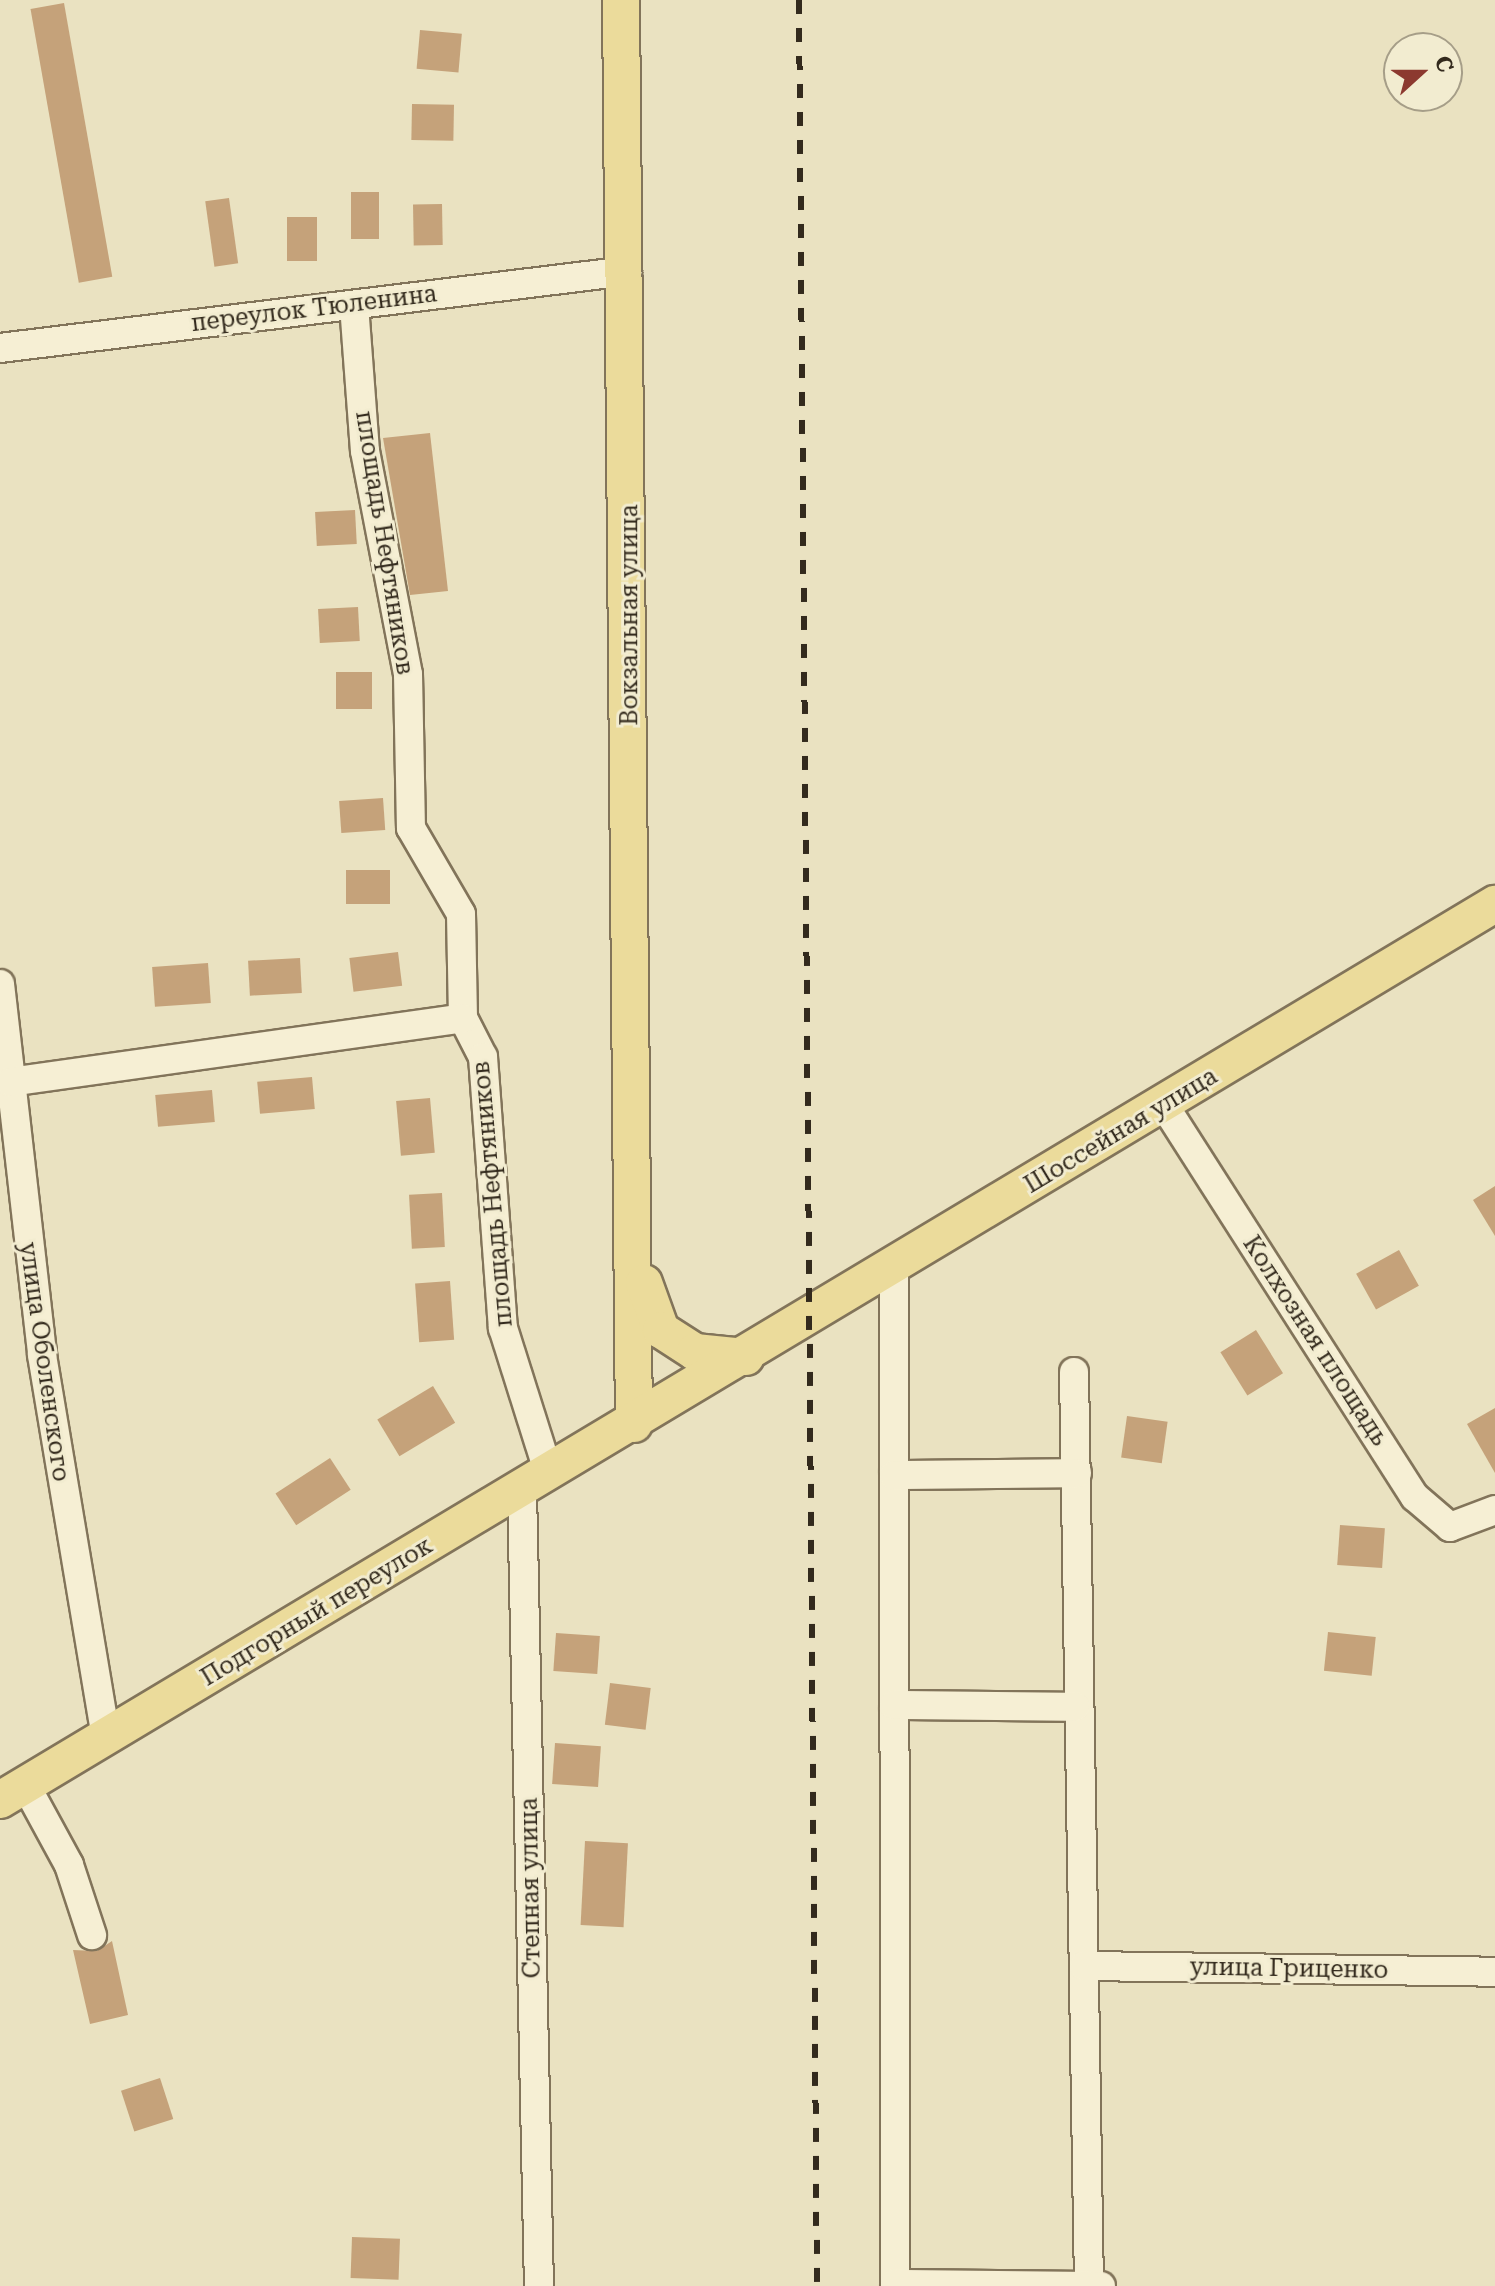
<!DOCTYPE html>
<html>
<head>
<meta charset="utf-8">
<style>
	body { margin:0 }
	#map { position:relative; width:1495px; height:2286px; overflow:hidden; background:#eae2c1; font-family:"Roboto Serif",serif }
	div>[style] { position:absolute }
	[style*='--x'] { left:calc(var(--x)*1px); top:calc(var(--y)*1px); width:calc(var(--w)*1px); rotate:calc(var(--a)*1deg) }
	.building>* { inset:0; background:#c5a27a; transform-origin:0 0 }
	.roads { filter:drop-shadow(2px 0 #82745a) drop-shadow(-2px 0 #82745a) drop-shadow(0 2px #82745a) drop-shadow(0 -2px #82745a) }
	.minor>* { height:28px; margin:-14px; padding:0 14px; transform-origin:14px; border-radius:14px; background:#f6efd4 }
	.major>* { height:36px; margin:-18px; padding:0 18px; transform-origin:18px; border-radius:18px; background:#ebdb9b }
	.rail>* { height:6px; margin-top:-3px; transform-origin:0; background:repeating-linear-gradient(90deg,#332a1d 0 14px,transparent 0 28px) }
	span { translate:-50% -50%; white-space:nowrap; text-align:center; line-height:1.15; -webkit-text-stroke:6px #f2ecd0; paint-order:stroke }
	.street-label { font-size:24px; color:#332a1d }
	.north { position:absolute; left:1383px; top:32px; width:80px; height:80px; box-sizing:border-box; background:#f2ecd0; border:2px solid #a69e88; border-radius:50%; rotate:69deg; font-size:22px; font-weight:700; line-height:32px; text-align:center; color:#332a1d }
	.north::after { content:''; display:block; margin:auto; width:28px; height:36px; background:#8c392f; clip-path:polygon(50% 0,100% 100%,50% 72%,0 100%) }
</style>
</head>
<body>
<div id="map">
	<div class="building">
		<i style="left:64px;top:3px;width:278px;height:34px;rotate:80deg"></i>
		<i style="left:420px;top:30px;width:42px;height:39px;rotate:5deg"></i>
		<i style="left:412px;top:104px;width:42px;height:36px;rotate:1deg"></i>
		<i style="left:351px;top:192px;width:28px;height:47px"></i>
		<i style="left:229px;top:198px;width:66px;height:24px;rotate:82deg"></i>
		<i style="left:442px;top:204px;width:41px;height:29px;rotate:89deg"></i>
		<i style="left:287px;top:217px;width:30px;height:44px"></i>
		<i style="clip-path:polygon(430px 433px,448px 591px,410px 595px,383px 438px)"></i>
		<i style="left:355px;top:510px;width:34px;height:40px;rotate:87deg"></i>
		<i style="left:358px;top:607px;width:34px;height:40px;rotate:87deg"></i>
		<i style="left:372px;top:672px;width:37px;height:36px;rotate:90deg"></i>
		<i style="left:383px;top:798px;width:32px;height:44px;rotate:86deg"></i>
		<i style="left:390px;top:870px;width:34px;height:44px;rotate:90deg"></i>
		<i style="left:398px;top:952px;width:34px;height:49px;rotate:83deg"></i>
		<i style="left:300px;top:958px;width:35px;height:52px;rotate:87deg"></i>
		<i style="left:208px;top:963px;width:40px;height:56px;rotate:86deg"></i>
		<i style="left:312px;top:1077px;width:32px;height:55px;rotate:85deg"></i>
		<i style="left:212px;top:1090px;width:32px;height:57px;rotate:85deg"></i>
		<i style="left:430px;top:1098px;width:55px;height:34px;rotate:85deg"></i>
		<i style="clip-path:polygon(1495px 1186px,1495px 1236px,1473px 1200px)"></i>
		<i style="left:442px;top:1193px;width:54px;height:33px;rotate:87deg"></i>
		<i style="left:1399px;top:1250px;width:41px;height:49px;rotate:61deg"></i>
		<i style="left:450px;top:1281px;width:59px;height:35px;rotate:86deg"></i>
		<i style="left:1256px;top:1330px;width:51px;height:42px;rotate:58deg"></i>
		<i style="left:433px;top:1386px;width:43px;height:65px;rotate:59deg"></i>
		<i style="clip-path:polygon(1495px 1408px,1495px 1473px,1467px 1424px)"></i>
		<i style="left:1127px;top:1416px;width:41px;height:42px;rotate:8deg"></i>
		<i style="left:330px;top:1458px;width:38px;height:65px;rotate:57deg"></i>
		<i style="left:1340px;top:1525px;width:45px;height:40px;rotate:4deg"></i>
		<i style="left:1328px;top:1632px;width:48px;height:39px;rotate:6deg"></i>
		<i style="left:556px;top:1633px;width:44px;height:38px;rotate:4deg"></i>
		<i style="left:610px;top:1683px;width:41px;height:42px;rotate:7deg"></i>
		<i style="left:555px;top:1743px;width:46px;height:41px;rotate:4deg"></i>
		<i style="left:585px;top:1841px;width:43px;height:84px;rotate:3deg"></i>
		<i style="clip-path:polygon(112px 1941px,128px 2015px,90px 2024px,73px 1950px,97px 1951px)"></i>
		<i style="left:160px;top:2078px;width:43px;height:41px;rotate:72deg"></i>
		<i style="left:352px;top:2237px;width:48px;height:41px;rotate:2deg"></i>
	</div>
	<div class="roads">
		<div class="minor">
			<i style="--x:354;--y:305;--w:146;--a:85.7"></i>
			<i style="--x:365;--y:451;--w:227;--a:79.1"></i>
			<i style="--x:408;--y:674;--w:154;--a:88.9"></i>
			<i style="--x:411;--y:828;--w:99;--a:59.8"></i>
			<i style="--x:461;--y:914;--w:104;--a:88.9"></i>
			<i style="--x:463;--y:1018;--w:44;--a:62.9"></i>
			<i style="--x:483;--y:1057;--w:272;--a:85.8"></i>
			<i style="--x:503;--y:1328;--w:153;--a:72.5"></i>
			<i style="--x:0;--y:348;--w:632;--a:-7"></i>
			<i style="--x:0;--y:984;--w:373;--a:83.5"></i>
			<i style="--x:42;--y:1355;--w:387;--a:80.5"></i>
			<i style="--x:10;--y:1082;--w:457;--a:-8"></i>
			<i style="--x:1164;--y:1105;--w:465;--a:57.4"></i>
			<i style="--x:1415;--y:1497;--w:46;--a:40.6"></i>
			<i style="--x:1450;--y:1527;--w:48;--a:-20.7"></i>
			<i style="--x:894;--y:1268;--w:1018;--a:89.94"></i>
			<i style="--x:1074;--y:1372;--w:914;--a:89.06"></i>
			<i style="--x:894;--y:1475;--w:183;--a:-0.6"></i>
			<i style="--x:522;--y:1490;--w:796;--a:88.78"></i>
			<i style="--x:894;--y:1705;--w:181;--a:0.6"></i>
			<i style="--x:26;--y:1786;--w:90;--a:61.4"></i>
			<i style="--x:69;--y:1865;--w:74;--a:71.8"></i>
			<i style="--x:1084;--y:1966;--w:411;--a:0.8"></i>
			<i style="--x:895;--y:2284;--w:206;--a:0.6"></i>
		</div>
		<div class="major">
			<i style="--x:621;--y:0;--w:1424;--a:89.48"></i>
			<i style="--x:644;--y:1283;--w:50;--a:70.1"></i>
			<i style="--x:661;--y:1330;--w:40;--a:32.9"></i>
			<i style="--x:695;--y:1352;--w:51;--a:5.6"></i>
			<i style="--x:0;--y:1800;--w:1743;--a:-30.94"></i>
		</div>
	</div>
	<div class="rail">
		<i style="--x:799;--y:0;--w:2286;--a:89.55"></i>
	</div>
	<div class="street-label">
		<span style="left:314px;top:309px;rotate:-7deg">переулок Тюленина</span>
		<span style="left:384px;top:543px;rotate:81deg">площадь Нефтяников</span>
		<span style="left:630px;top:615px;rotate:-90deg">Вокзальная улица</span>
		<span style="left:1121px;top:1131px;rotate:-31deg">Шоссейная улица</span>
		<span style="left:493px;top:1194px;rotate:-95deg">площадь Нефтяников</span>
		<span style="left:1315px;top:1341px;rotate:57deg">Колхозная площадь</span>
		<span style="left:44px;top:1362px;rotate:82deg">улица Оболенского</span>
		<span style="left:317px;top:1612px;rotate:-31deg">Подгорный переулок</span>
		<span style="left:531px;top:1888px;rotate:-91deg">Степная улица</span>
		<span style="left:1289px;top:1969px;rotate:1deg">улица Гриценко</span>
	</div>
	<div class="north">С</div>
</div>
</body>
</html>
